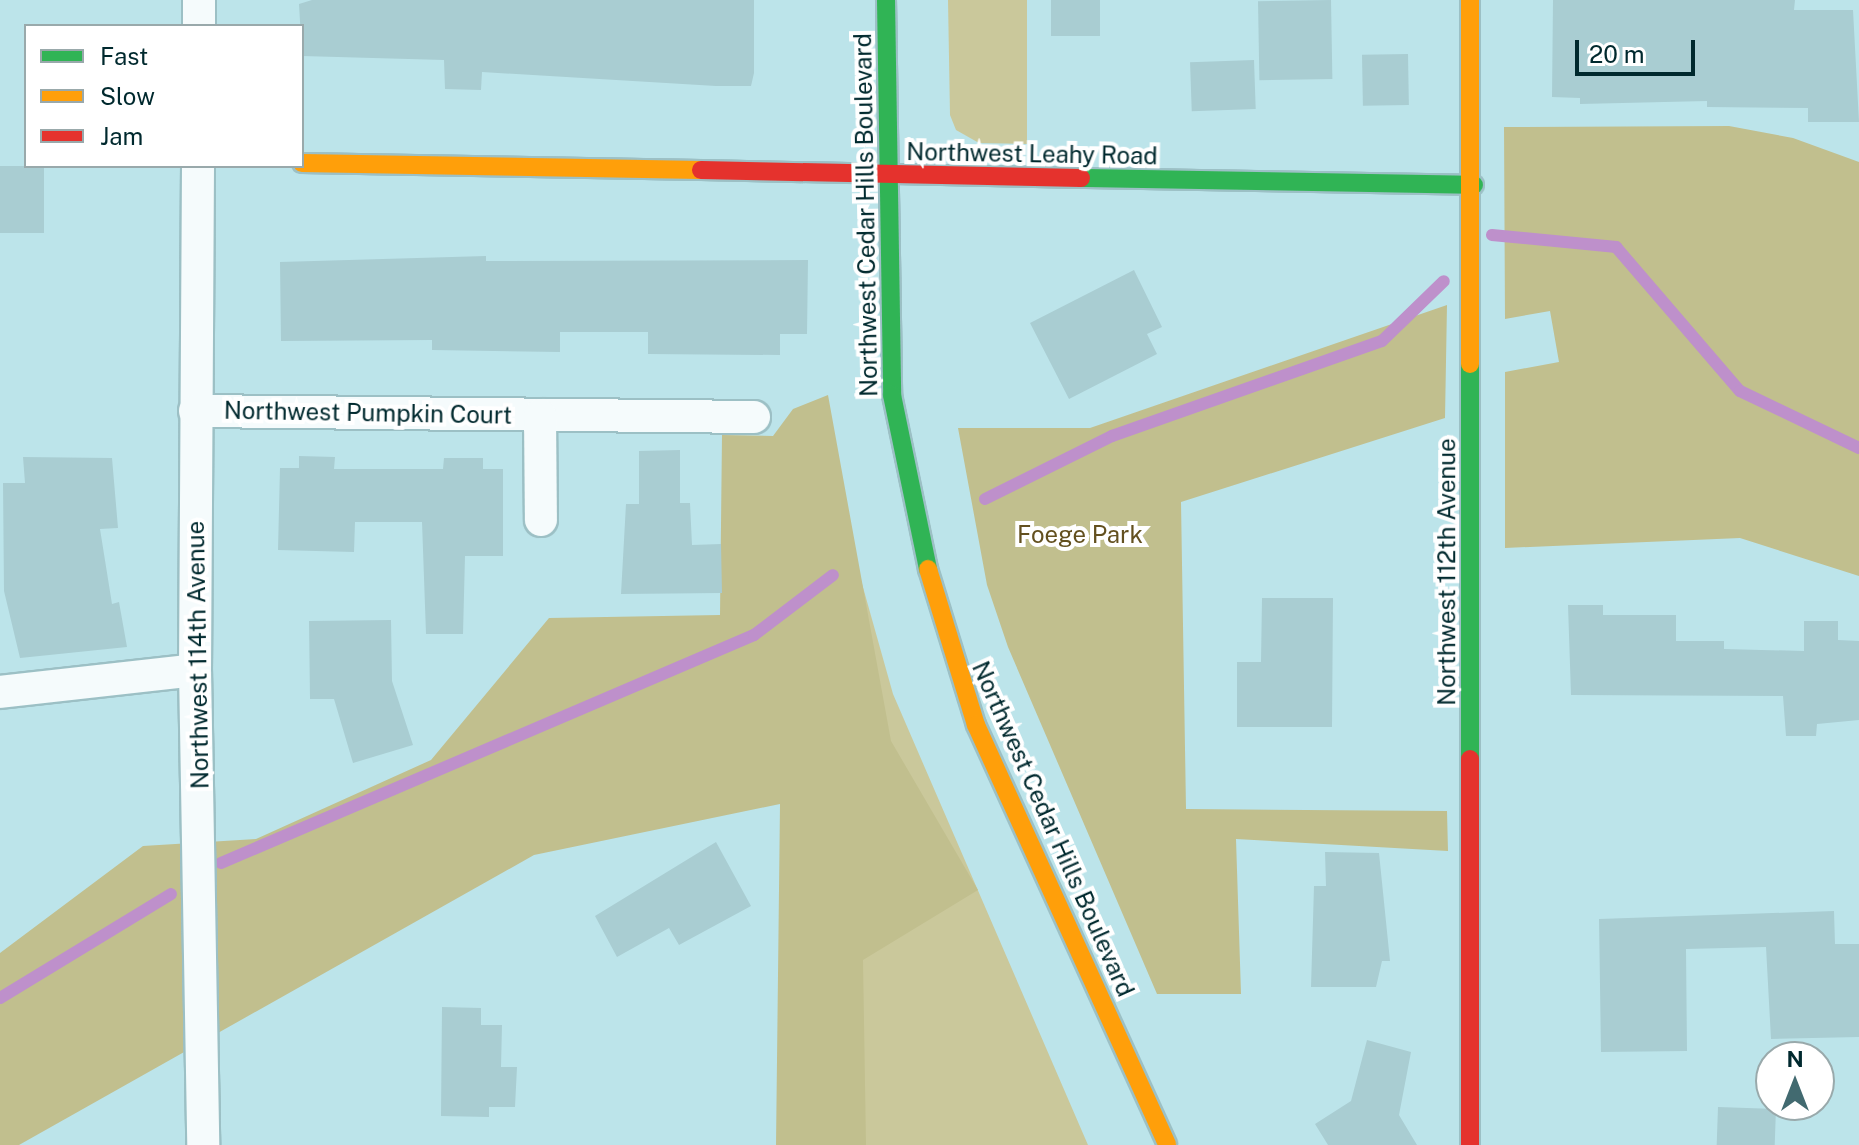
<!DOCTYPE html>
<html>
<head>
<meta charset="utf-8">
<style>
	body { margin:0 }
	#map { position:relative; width:1859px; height:1145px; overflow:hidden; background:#bce4ea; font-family:"Public Sans",sans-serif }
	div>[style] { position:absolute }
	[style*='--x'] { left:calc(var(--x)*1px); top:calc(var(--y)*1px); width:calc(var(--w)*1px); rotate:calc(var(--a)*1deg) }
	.green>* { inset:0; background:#cac89b }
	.forest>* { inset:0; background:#c1bf8e }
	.stream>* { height:12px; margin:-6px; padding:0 6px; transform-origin:6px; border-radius:6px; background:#be90cb }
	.building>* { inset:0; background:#a9cdd2; transform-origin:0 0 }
	.roads { filter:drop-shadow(2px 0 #9cc0c5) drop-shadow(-2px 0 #9cc0c5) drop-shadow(0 2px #9cc0c5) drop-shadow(0 -2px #9cc0c5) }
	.street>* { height:32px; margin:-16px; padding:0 16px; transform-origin:16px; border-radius:16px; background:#f5fbfc }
	.fast>* { height:18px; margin:-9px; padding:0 9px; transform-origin:9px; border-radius:9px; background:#30b455 }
	.slow>* { height:18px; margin:-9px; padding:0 9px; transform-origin:9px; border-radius:9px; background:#ff9f0a }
	.jam>* { height:18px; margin:-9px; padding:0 9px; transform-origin:9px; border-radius:9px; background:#e5322d }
	span { translate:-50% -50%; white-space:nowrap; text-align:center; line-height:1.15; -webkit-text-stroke:8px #fff; paint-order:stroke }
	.street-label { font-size:24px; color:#00292e }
	.park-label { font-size:24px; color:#63501f }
	.legend { position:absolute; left:24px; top:24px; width:280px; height:144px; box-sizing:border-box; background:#fff; border:2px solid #99a9ab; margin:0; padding:10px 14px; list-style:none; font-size:24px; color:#00292e }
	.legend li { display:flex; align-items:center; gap:16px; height:40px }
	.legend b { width:40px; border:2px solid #99a9ab }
	.north { position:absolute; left:1755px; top:1041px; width:80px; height:80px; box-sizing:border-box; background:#fff; border:2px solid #99a9ab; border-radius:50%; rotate:0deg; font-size:22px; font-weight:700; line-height:32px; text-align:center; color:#00292e }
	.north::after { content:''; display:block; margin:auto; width:28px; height:36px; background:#426a70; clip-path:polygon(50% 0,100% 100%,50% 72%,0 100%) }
	.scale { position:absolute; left:1575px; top:40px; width:120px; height:36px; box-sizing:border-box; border:4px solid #00292e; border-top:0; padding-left:10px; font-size:24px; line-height:28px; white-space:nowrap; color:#00292e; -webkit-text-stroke:6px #fff; paint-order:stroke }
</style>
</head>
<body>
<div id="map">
	<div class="green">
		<i style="clip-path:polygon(948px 0,1027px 0,1027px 144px,979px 143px,956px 130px,950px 115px)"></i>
		<i style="clip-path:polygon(848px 534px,893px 694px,1088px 1145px,835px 1145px)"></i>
	</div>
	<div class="forest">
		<i style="clip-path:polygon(1729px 126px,1793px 138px,1859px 162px,1859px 576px,1740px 538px,1505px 548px,1505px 372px,1559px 362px,1550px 311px,1505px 319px,1504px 127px)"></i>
		<i style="clip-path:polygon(1447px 305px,1445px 418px,1181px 502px,1186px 809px,1447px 811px,1448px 851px,1236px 839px,1241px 994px,1157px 994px,1008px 647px,987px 585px,958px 428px,1090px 428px)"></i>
		<i style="clip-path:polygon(828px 395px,891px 741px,978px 890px,863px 960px,866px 1145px,776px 1145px,780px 804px,534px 855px,19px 1145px,0 1145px,0 953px,143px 846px,256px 839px,431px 760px,549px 618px,720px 615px,722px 435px,773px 436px,793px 409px)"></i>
	</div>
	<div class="stream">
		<i style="--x:1492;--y:235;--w:125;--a:5.5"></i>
		<i style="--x:1616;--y:247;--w:190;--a:49.3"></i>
		<i style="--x:1740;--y:391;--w:132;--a:25.6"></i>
		<i style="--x:985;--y:499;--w:142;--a:-26.4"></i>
		<i style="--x:1112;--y:436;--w:286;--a:-19.4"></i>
		<i style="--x:1382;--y:341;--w:86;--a:-44.1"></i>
		<i style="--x:221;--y:863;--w:580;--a:-23.16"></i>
		<i style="--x:754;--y:635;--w:99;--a:-37.2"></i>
		<i style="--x:0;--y:998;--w:200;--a:-31.3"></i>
	</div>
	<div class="building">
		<i style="clip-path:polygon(312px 0,754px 0,754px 73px,751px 86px,716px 86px,482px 72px,481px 90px,445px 89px,444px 60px,302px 56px,299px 4px)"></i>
		<i style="left:1051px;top:0;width:49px;height:36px"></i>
		<i style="left:1331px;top:0;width:79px;height:73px;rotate:89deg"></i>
		<i style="clip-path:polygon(1553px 0,1795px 0,1794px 10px,1853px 10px,1859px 122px,1808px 122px,1808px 108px,1707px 107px,1707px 101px,1580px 104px,1580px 98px,1552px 97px)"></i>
		<i style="left:1408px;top:54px;width:51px;height:46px;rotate:89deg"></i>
		<i style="left:1254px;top:60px;width:49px;height:64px;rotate:88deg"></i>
		<i style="left:0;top:166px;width:44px;height:67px"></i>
		<i style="clip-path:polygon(486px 256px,486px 261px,808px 260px,807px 334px,780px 334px,780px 355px,648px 354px,648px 332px,560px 332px,560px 352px,432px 350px,432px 340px,281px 341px,280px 262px)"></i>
		<i style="clip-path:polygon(1134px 270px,1162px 327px,1147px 334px,1157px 354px,1069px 399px,1030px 323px)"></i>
		<i style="clip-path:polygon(680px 450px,680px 503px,690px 503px,692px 545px,721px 544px,722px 593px,621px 594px,626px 504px,639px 504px,639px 451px)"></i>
		<i style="clip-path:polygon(299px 456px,335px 457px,334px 469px,443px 469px,444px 458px,483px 458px,483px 469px,503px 469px,503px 556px,465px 556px,463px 634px,426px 634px,422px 522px,355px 522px,354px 552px,278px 550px,280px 468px,299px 468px)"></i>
		<i style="clip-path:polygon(23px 457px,112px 458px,118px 528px,100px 529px,112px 604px,119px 602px,127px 647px,20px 658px,4px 591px,3px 483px,25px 483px)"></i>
		<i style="clip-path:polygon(1262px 598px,1333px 598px,1332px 727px,1237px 727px,1237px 662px,1261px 662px)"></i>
		<i style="clip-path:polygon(1568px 605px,1603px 605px,1603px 615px,1676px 615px,1676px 641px,1724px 641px,1724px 649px,1804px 651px,1804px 621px,1838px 621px,1838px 640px,1859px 641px,1859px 720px,1817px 724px,1816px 736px,1786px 736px,1783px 696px,1571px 695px)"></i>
		<i style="clip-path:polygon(391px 620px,392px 681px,413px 745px,353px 763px,334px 699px,310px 699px,309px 621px)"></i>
		<i style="clip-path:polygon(716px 842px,751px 906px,679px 945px,669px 928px,617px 957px,595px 916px)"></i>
		<i style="clip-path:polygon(1325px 852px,1379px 853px,1390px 961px,1382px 961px,1376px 987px,1311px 987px,1314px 886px,1326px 886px)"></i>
		<i style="clip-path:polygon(1834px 911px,1835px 944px,1859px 944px,1859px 1037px,1771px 1039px,1766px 947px,1686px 949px,1687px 1051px,1601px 1052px,1599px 919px)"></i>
		<i style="clip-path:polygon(442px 1007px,481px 1008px,481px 1025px,502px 1025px,501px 1067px,517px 1067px,515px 1107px,489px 1107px,489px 1117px,441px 1116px)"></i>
		<i style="clip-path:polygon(1367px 1040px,1411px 1052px,1399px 1115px,1417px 1145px,1328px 1145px,1315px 1124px,1351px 1101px)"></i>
		<i style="left:1718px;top:1107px;width:58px;height:38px;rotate:2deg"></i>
	</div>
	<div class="roads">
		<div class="street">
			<i style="--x:199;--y:26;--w:26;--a:-90"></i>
			<i style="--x:198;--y:166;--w:504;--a:90.34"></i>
			<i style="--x:195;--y:670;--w:475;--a:89"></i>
			<i style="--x:195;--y:411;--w:559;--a:0.61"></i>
			<i style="--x:540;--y:415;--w:105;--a:89.5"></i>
			<i style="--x:0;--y:692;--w:196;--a:-6.4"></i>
		</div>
		<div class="fast">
			<i style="--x:886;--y:0;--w:395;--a:89.1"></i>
			<i style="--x:892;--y:395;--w:178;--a:78.3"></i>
			<i style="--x:1081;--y:178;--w:393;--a:1"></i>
			<i style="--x:1470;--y:364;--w:395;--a:90"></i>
		</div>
		<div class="slow">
			<i style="--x:1470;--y:0;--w:364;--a:90"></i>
			<i style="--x:302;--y:163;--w:399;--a:1"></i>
			<i style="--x:928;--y:569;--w:163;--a:72.9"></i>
			<i style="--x:976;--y:725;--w:461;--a:65.5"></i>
		</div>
		<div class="jam">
			<i style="--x:701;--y:170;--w:380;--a:1.2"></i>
			<i style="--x:1470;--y:759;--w:386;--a:90"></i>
		</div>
	</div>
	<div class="street-label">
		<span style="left:1032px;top:154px;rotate:1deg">Northwest Leahy Road</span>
		<span style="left:866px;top:215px;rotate:-91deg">Northwest Cedar Hills Boulevard</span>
		<span style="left:368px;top:413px;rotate:1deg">Northwest Pumpkin Court</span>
		<span style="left:1447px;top:572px;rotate:-90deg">Northwest 112th Avenue</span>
		<span style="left:198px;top:655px;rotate:-91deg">Northwest 114th Avenue</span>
		<span style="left:1053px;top:829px;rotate:66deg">Northwest Cedar Hills Boulevard</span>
	</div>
	<div class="park-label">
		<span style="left:1080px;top:535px">Foege Park</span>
	</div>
	<ul class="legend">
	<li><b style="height:10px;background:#30b455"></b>Fast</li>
	<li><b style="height:10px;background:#ff9f0a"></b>Slow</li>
	<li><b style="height:10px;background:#e5322d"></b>Jam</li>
	</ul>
	<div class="north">N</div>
	<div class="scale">20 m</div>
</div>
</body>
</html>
